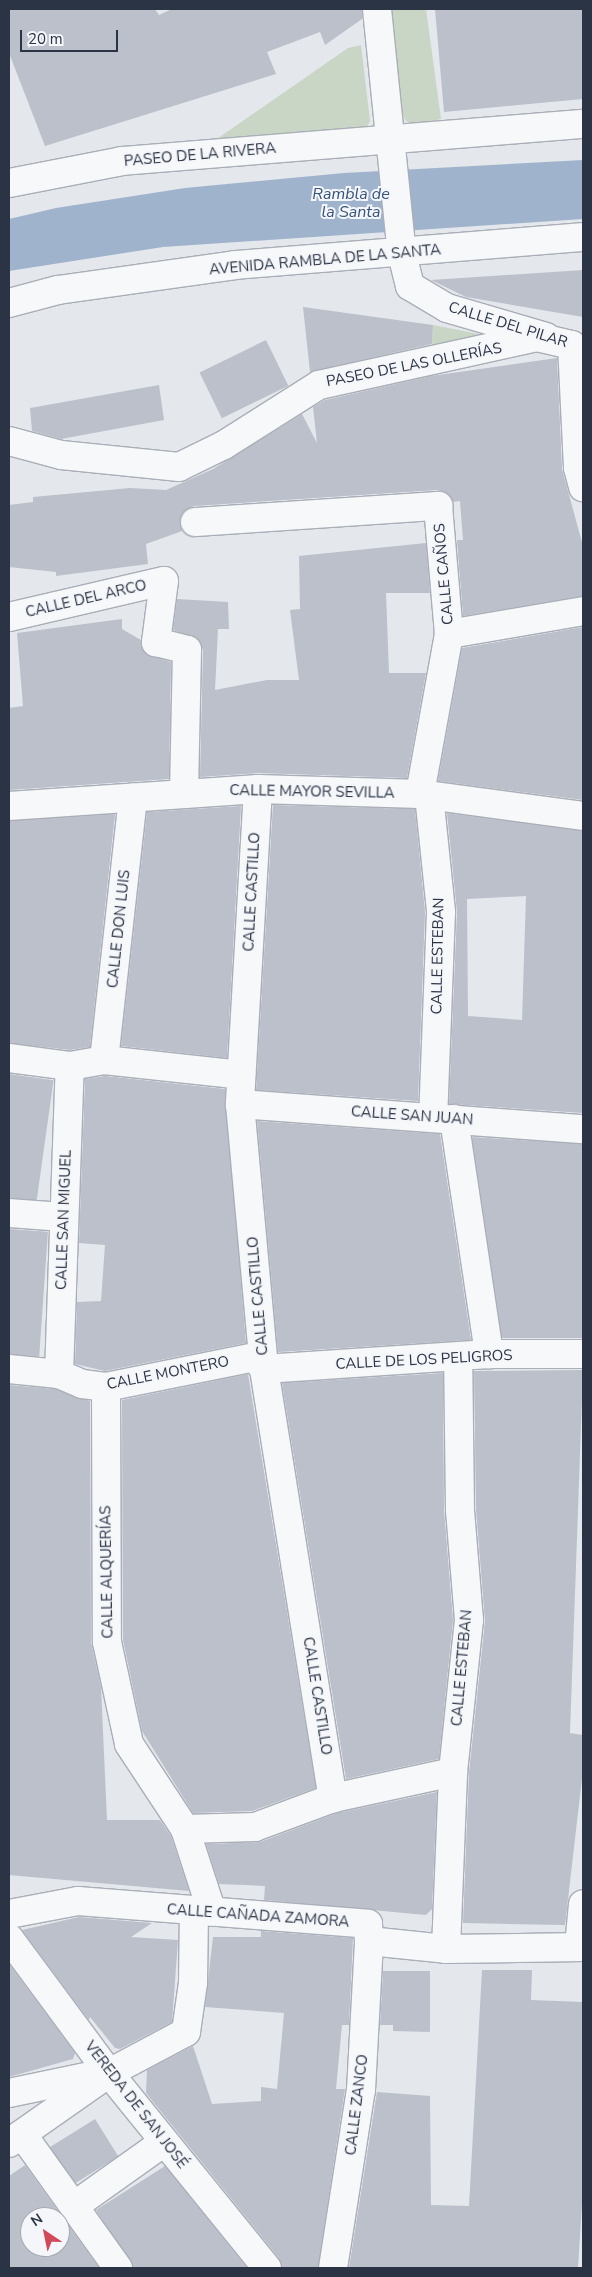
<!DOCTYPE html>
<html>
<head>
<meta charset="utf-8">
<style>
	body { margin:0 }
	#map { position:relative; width:592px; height:2277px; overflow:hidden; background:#e4e7ec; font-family:"Nunito Sans",sans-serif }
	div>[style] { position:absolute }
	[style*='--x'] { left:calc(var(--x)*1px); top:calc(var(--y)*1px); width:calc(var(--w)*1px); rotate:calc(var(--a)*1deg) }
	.green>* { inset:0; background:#c9d6c5 }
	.water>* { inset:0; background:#9fb4cc }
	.building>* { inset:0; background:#bbc0ca; transform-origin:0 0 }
	.roads { filter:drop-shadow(1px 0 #a9aeb7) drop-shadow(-1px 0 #a9aeb7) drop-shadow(0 1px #a9aeb7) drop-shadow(0 -1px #a9aeb7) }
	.minor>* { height:28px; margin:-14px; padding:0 14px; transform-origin:14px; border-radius:14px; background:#f7f8fa }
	span { translate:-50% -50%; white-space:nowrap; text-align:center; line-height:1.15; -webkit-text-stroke:4px #f4f6f9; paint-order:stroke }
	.street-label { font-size:15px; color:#2b3445 }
	.water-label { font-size:16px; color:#34527a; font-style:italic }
	.frame { position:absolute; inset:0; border:10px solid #2b3445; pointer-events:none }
	.north { position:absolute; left:20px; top:2207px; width:50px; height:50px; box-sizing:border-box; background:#f4f6f9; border:1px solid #a4a8b1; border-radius:50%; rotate:326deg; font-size:14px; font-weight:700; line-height:20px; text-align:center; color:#2b3445 }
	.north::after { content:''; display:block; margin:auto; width:18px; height:22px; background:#d1495b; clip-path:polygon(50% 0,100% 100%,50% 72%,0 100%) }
	.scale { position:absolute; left:20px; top:30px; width:98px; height:22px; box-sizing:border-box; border:2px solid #2b3445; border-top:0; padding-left:6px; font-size:15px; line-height:18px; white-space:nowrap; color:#2b3445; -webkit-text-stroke:4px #f4f6f9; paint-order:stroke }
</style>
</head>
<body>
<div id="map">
	<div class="green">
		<i style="clip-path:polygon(385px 9px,426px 9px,441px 119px,417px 125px,406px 121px,399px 109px)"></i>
		<i style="clip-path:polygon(361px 45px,370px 121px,364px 133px,211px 143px,348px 48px)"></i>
		<i style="clip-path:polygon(433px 325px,505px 339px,432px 349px)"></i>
	</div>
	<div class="water">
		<i style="clip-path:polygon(583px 160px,583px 219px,163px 247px,9px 271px,9px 219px,56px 208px,185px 188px,344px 173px)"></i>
	</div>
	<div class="building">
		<i style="clip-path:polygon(9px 9px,155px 9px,159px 15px,172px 9px,362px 9px,362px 19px,325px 45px,320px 32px,267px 52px,276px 74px,45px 146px,9px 53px)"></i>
		<i style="clip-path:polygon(435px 9px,583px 9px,583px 99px,444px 112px)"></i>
		<i style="clip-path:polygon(583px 270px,583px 317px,466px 297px,431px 280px)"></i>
		<i style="clip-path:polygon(303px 307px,433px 325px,432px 344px,310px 372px)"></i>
		<i style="left:266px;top:340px;width:51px;height:74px;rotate:64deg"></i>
		<i style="clip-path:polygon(557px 358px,562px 469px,583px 546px,583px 596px,463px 616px,457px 540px,463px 540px,460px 501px,452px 502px,445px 492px,437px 490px,194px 506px,181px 516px,182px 531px,146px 544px,148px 564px,56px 576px,56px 572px,9px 567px,9px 505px,33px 502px,33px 497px,130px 488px,166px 490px,213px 469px,302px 414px,317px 443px,313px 407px,325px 400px,431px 376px)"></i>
		<i style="clip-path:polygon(159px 385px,164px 420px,61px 439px,32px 431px,30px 408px)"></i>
		<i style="clip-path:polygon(426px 543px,430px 593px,386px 593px,389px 673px,426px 673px,407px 778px,258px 773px,200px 777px,203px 650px,197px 638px,173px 630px,177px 599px,228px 602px,229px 629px,218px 629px,215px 690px,267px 680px,299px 680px,290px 610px,300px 609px,299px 556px)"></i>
		<i style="clip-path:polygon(122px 619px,122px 629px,141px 640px,146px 654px,171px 662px,169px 779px,9px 790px,9px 708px,23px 706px,17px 633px)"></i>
		<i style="clip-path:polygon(583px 627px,583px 800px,438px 781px,462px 648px)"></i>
		<i style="clip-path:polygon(273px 805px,415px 809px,425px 912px,418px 1101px,256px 1090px)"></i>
		<i style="clip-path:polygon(241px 806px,227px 1058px,121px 1046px,147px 812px)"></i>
		<i style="clip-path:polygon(evenodd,447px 813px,583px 831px,583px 1113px,449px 1104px,457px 912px,447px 813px,526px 896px,522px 1020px,468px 1016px,467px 899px,526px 896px)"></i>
		<i style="clip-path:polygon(115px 814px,90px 1047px,70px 1050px,9px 1043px,9px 821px)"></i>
		<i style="left:9px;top:1074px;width:45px;height:124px;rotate:8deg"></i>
		<i style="clip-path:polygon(105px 1076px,225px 1089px,246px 1343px,105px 1371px,75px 1364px,77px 1302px,101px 1301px,105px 1245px,79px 1243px,85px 1079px)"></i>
		<i style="clip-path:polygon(257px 1121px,440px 1134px,471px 1340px,278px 1352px)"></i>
		<i style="clip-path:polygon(472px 1137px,583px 1144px,583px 1338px,502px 1338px)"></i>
		<i style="left:9px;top:1229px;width:39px;height:125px;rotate:4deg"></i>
		<i style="clip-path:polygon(583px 1370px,570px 1733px,583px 1735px,583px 1770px,565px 1925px,463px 1923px,469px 1773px,485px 1621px,476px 1509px,474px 1371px)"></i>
		<i style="clip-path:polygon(443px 1373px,444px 1510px,453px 1620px,439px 1759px,346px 1779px,282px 1383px)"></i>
		<i style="clip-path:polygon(248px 1374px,316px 1788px,252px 1811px,193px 1813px,142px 1731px,123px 1640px,122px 1400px)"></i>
		<i style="clip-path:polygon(9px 1385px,55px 1389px,90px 1401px,91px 1642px,101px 1687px,107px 1820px,160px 1820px,171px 1836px,189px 1891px,9px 1875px)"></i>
		<i style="clip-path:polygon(437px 1792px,432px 1909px,426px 1915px,264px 1900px,265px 1886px,219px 1884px,206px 1844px,260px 1842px,337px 1813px)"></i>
		<i style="clip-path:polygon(79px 1917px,152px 1923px,131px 1937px,178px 1940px,172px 2022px,120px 2049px,115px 2048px,90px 2017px,89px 2020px,22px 1930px)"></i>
		<i style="clip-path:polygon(261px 1931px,353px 1938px,349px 2025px,342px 2025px,336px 2089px,345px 2089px,318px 2268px,282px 2268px,279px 2258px,146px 2093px,147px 2070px,193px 2046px,212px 2104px,261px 2101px,261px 2087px,277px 2089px,284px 2013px,205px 2007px,213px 1937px,261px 1937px)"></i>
		<i style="clip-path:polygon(9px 1964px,75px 2053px,73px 2059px,9px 2077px)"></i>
		<i style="clip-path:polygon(482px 1970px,532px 1970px,531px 2000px,583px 2002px,583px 2187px,578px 2268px,349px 2268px,377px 2092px,430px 2096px,431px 2205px,469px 2206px)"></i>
		<i style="clip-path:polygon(383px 1971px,430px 1971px,430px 2032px,393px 2031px,393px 2025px,380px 2025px)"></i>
		<i style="left:95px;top:2119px;width:44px;height:53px;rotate:58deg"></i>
		<i style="clip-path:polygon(evenodd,25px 2165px,99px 2268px,9px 2268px,9px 2176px,25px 2165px,30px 2217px,60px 2217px,60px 2247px,30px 2247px,30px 2217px)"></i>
		<i style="clip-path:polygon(165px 2166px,247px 2268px,133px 2268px,96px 2210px)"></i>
	</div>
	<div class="roads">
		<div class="minor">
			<i style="--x:377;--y:9;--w:246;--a:84.2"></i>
			<i style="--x:402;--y:254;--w:33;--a:76"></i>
			<i style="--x:410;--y:286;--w:43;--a:30.7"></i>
			<i style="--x:447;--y:308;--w:103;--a:16.3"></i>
			<i style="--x:9;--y:183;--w:115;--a:-11"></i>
			<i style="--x:122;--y:161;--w:462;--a:-4.6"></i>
			<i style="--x:9;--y:303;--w:51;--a:-14.9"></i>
			<i style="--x:58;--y:290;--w:179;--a:-8"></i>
			<i style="--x:235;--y:265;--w:349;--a:-4.6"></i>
			<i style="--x:9;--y:441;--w:54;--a:15.1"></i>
			<i style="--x:61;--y:455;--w:119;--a:5.8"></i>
			<i style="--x:179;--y:467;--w:50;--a:-26.1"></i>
			<i style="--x:224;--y:445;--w:112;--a:-32.3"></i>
			<i style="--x:319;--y:385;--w:223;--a:-12.4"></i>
			<i style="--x:537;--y:337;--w:36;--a:13"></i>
			<i style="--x:572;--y:345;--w:123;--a:87.2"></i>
			<i style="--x:578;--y:468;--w:20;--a:75"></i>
			<i style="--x:195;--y:522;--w:244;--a:-3.8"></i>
			<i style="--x:438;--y:506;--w:128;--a:85.1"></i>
			<i style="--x:449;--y:634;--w:163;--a:100.3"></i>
			<i style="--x:9;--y:617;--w:159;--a:-13.1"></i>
			<i style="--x:164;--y:581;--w:62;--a:97.5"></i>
			<i style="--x:156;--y:642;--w:32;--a:14"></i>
			<i style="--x:187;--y:650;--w:144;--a:91.2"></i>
			<i style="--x:449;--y:634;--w:136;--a:-9.7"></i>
			<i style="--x:258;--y:789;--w:316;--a:93.3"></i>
			<i style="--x:240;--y:1104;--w:266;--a:84.8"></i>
			<i style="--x:264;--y:1369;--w:435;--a:80.9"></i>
			<i style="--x:429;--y:795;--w:118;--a:84.1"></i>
			<i style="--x:441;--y:912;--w:205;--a:92.2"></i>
			<i style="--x:9;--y:806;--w:250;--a:-3.9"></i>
			<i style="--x:258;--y:789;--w:162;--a:1.8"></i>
			<i style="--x:420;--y:794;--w:164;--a:7.7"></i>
			<i style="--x:9;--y:1058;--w:62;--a:7.5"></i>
			<i style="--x:70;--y:1066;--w:35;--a:-10"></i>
			<i style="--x:104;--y:1060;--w:138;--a:6.2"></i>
			<i style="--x:104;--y:1060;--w:264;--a:-83.7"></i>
			<i style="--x:240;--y:1104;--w:344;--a:4.2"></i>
			<i style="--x:454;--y:1119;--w:238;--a:81.5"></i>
			<i style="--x:9;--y:1213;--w:54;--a:4.2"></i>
			<i style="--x:9;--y:1369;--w:50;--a:5.7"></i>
			<i style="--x:59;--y:1374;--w:25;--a:23"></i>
			<i style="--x:82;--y:1384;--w:24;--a:7"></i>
			<i style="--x:106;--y:1387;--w:152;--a:-11.4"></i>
			<i style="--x:255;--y:1357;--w:15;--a:53"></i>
			<i style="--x:264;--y:1369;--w:225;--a:-3.8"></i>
			<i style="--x:489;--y:1354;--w:94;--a:0"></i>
			<i style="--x:59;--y:1374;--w:308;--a:-88"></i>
			<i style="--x:106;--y:1387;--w:255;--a:89.8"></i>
			<i style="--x:107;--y:1642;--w:104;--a:77.8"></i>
			<i style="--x:129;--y:1744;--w:102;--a:56.6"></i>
			<i style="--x:185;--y:1829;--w:87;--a:72"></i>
			<i style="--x:185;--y:1829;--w:70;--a:-1.6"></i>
			<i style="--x:255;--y:1827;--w:83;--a:-20.4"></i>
			<i style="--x:333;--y:1798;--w:123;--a:-12.2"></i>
			<i style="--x:9;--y:1914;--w:70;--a:-10.7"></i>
			<i style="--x:78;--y:1901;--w:291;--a:4.5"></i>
			<i style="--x:368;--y:1924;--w:17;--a:87"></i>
			<i style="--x:369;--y:1941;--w:77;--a:5.9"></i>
			<i style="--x:446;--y:1949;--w:137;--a:-0.8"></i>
			<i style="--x:9;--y:1938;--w:168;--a:53.5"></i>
			<i style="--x:109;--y:2073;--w:251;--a:51"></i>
			<i style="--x:579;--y:1947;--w:43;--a:-84.7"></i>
			<i style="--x:446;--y:1949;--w:177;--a:-87.7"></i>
			<i style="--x:453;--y:1772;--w:153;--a:-84"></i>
			<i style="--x:469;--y:1620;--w:110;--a:-94.7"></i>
			<i style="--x:460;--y:1510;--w:153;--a:-90.7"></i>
			<i style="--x:9;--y:2093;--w:93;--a:-11.8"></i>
			<i style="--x:22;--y:2134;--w:165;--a:54.4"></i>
			<i style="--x:9;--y:2143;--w:122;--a:-35"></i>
			<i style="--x:109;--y:2073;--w:87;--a:-28"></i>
			<i style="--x:186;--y:2032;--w:49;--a:-81.9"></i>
			<i style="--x:193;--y:1983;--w:71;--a:-89.2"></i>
			<i style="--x:74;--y:2206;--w:110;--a:-35.4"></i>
			<i style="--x:333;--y:2268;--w:180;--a:-81.1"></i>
			<i style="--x:361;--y:2090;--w:149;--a:-86.9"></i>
		</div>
	</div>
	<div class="street-label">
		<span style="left:200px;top:155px;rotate:-5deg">PASEO DE LA RIVERA</span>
		<span style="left:325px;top:260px;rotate:-5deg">AVENIDA RAMBLA DE LA SANTA</span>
		<span style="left:508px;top:325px;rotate:17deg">CALLE DEL PILAR</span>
		<span style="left:414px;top:365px;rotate:-11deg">PASEO DE LAS OLLERÍAS</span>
		<span style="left:444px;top:574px;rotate:-95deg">CALLE CAÑOS</span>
		<span style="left:86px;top:599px;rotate:-13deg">CALLE DEL ARCO</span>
		<span style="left:312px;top:792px;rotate:1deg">CALLE MAYOR SEVILLA</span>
		<span style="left:252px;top:892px;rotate:-87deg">CALLE CASTILLO</span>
		<span style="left:119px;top:929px;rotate:-84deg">CALLE DON LUIS</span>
		<span style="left:438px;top:956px;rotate:-89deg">CALLE ESTEBAN</span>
		<span style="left:412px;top:1116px;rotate:4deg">CALLE SAN JUAN</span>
		<span style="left:64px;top:1220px;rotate:-88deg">CALLE SAN MIGUEL</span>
		<span style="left:258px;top:1296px;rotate:-95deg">CALLE CASTILLO</span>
		<span style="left:424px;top:1360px;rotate:-3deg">CALLE DE LOS PELIGROS</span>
		<span style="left:168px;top:1373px;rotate:-11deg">CALLE MONTERO</span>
		<span style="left:107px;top:1572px;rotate:-91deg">CALLE ALQUERÍAS</span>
		<span style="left:462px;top:1668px;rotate:-85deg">CALLE ESTEBAN</span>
		<span style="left:317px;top:1696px;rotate:81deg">CALLE CASTILLO</span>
		<span style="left:258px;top:1916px;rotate:4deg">CALLE CAÑADA ZAMORA</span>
		<span style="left:136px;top:2105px;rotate:52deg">VEREDA DE SAN JOSÉ</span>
		<span style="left:357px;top:2105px;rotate:-83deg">CALLE ZANCO</span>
	</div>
	<div class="water-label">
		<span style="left:351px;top:203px">Rambla de<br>la Santa</span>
	</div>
	<div class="frame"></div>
	<div class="north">N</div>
	<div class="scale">20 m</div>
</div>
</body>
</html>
